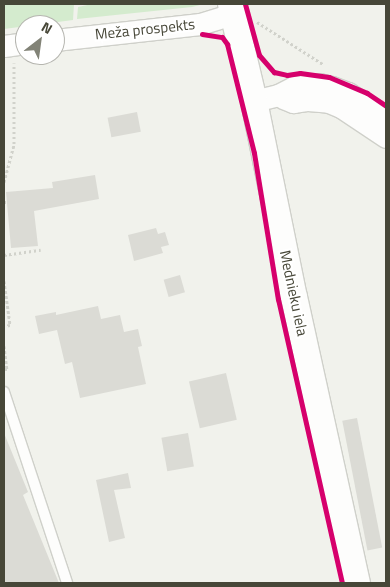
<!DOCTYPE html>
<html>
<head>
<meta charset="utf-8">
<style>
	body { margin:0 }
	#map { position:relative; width:390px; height:587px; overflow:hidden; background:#f1f2ec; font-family:"Titillium Web",sans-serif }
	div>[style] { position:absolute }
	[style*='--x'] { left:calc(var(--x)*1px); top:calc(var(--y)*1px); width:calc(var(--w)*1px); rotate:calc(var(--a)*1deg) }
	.green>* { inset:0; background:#d4ebce }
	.building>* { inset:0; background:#dbdbd5; transform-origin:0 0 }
	.path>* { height:3px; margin-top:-1.5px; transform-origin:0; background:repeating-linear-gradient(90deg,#d1d2cb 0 2.5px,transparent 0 5px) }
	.roads { filter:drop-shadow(1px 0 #cfd0ca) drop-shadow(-1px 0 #cfd0ca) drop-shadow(0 1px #cfd0ca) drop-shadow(0 -1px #cfd0ca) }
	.service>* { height:10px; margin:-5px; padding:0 5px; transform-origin:5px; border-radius:5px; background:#fdfdfc }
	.minor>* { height:21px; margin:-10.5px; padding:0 10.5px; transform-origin:10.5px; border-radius:10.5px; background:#fdfdfc }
	.tertiary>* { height:26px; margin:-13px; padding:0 13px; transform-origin:13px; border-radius:13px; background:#fdfdfc }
	.cycleway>* { height:5px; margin:-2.5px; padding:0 2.5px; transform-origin:2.5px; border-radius:2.5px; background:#d6006c }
	span { translate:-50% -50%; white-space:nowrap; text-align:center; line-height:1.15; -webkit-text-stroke:4.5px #fff; paint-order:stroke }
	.street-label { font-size:15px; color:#474738 }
	.frame { position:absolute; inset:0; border:5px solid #474738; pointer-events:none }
	.north { position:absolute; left:15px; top:15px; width:50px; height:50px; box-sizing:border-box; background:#fff; border:1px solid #b5b5af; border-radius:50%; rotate:30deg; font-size:14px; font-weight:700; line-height:20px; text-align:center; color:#474738 }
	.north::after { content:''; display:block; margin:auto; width:18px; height:22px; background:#828377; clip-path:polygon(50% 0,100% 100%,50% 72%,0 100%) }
</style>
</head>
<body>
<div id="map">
	<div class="green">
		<i style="clip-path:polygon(4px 4px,74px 4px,73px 20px,4px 29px)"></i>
		<i style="clip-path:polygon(92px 4px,204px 4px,192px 7px,77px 19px,78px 7px)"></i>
	</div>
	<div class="building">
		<i style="left:137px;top:112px;width:20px;height:30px;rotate:79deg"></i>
		<i style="clip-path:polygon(95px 175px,99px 199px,34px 211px,38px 246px,11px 248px,6px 192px,53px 188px,52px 182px)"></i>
		<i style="clip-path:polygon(156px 228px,158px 234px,165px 232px,169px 245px,161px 247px,163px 253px,134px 261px,128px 235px)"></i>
		<i style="left:180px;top:275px;width:18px;height:17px;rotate:74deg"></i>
		<i style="clip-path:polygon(98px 306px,101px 319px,120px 315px,124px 332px,138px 329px,142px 346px,138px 347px,146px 384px,80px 398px,72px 362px,65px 364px,57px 330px,39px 334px,35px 316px,56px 312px,56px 315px)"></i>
		<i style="left:226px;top:373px;width:48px;height:38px;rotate:77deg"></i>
		<i style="left:357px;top:418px;width:132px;height:15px;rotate:79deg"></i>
		<i style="clip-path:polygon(4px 433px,28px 492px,23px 495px,59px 583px,4px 583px)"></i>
		<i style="left:188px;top:433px;width:34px;height:27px;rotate:80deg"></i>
		<i style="clip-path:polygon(128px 473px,131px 488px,114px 490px,125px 538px,109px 542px,96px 480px)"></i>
	</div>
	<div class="path">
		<i style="--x:257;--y:22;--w:78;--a:32.5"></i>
		<i style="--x:4;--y:182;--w:39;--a:-75"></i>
		<i style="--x:14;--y:144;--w:81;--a:-90"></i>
		<i style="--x:4;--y:202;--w:3;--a:0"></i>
		<i style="--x:4;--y:255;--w:37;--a:-8"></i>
		<i style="--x:4;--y:281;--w:44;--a:82.2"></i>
		<i style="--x:10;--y:325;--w:6;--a:171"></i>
		<i style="--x:4;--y:346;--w:23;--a:83"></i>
		<i style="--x:7;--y:369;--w:3;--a:180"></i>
	</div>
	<div class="roads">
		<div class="service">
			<i style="--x:4;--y:392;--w:201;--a:71.7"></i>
		</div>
		<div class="minor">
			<i style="--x:55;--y:40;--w:146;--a:-6.3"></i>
			<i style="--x:200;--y:24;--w:34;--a:-17"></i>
			<i style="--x:4;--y:46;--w:21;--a:-8"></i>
			<i style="--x:283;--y:98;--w:11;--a:22"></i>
			<i style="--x:293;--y:102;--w:15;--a:-8"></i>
			<i style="--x:308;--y:100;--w:21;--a:5"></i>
			<i style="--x:329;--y:102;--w:13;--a:23"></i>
			<i style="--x:341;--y:107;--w:54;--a:33.7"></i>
			<i style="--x:254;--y:101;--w:25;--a:-14"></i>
			<i style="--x:278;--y:95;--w:18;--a:-27"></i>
			<i style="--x:294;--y:87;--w:25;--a:-7"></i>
			<i style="--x:319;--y:84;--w:13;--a:13"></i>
			<i style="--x:332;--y:87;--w:17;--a:21"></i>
			<i style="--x:348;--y:93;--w:46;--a:34.4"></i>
		</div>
		<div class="tertiary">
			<i style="--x:231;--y:4;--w:100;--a:76.7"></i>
			<i style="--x:254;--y:101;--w:200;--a:78.5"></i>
			<i style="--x:294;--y:297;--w:293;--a:77.6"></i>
		</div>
	</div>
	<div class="cycleway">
		<i style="--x:245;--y:4;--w:53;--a:74.6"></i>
		<i style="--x:259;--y:55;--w:23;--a:49"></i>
		<i style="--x:274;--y:72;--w:13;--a:13"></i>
		<i style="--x:287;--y:75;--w:13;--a:-9"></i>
		<i style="--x:300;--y:73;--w:29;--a:8"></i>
		<i style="--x:329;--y:77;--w:41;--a:22.8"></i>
		<i style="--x:367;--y:93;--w:23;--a:34"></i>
		<i style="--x:202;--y:34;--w:20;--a:9"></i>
		<i style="--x:222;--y:37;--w:9;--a:54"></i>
		<i style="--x:227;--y:44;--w:112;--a:76.1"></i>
		<i style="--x:254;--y:153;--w:148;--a:80.7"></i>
		<i style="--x:278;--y:299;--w:291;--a:77.3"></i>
	</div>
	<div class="street-label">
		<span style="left:145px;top:29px;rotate:-6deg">Meža prospekts</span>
		<span style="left:294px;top:293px;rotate:78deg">Mednieku iela</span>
	</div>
	<div class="frame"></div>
	<div class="north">N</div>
</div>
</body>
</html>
